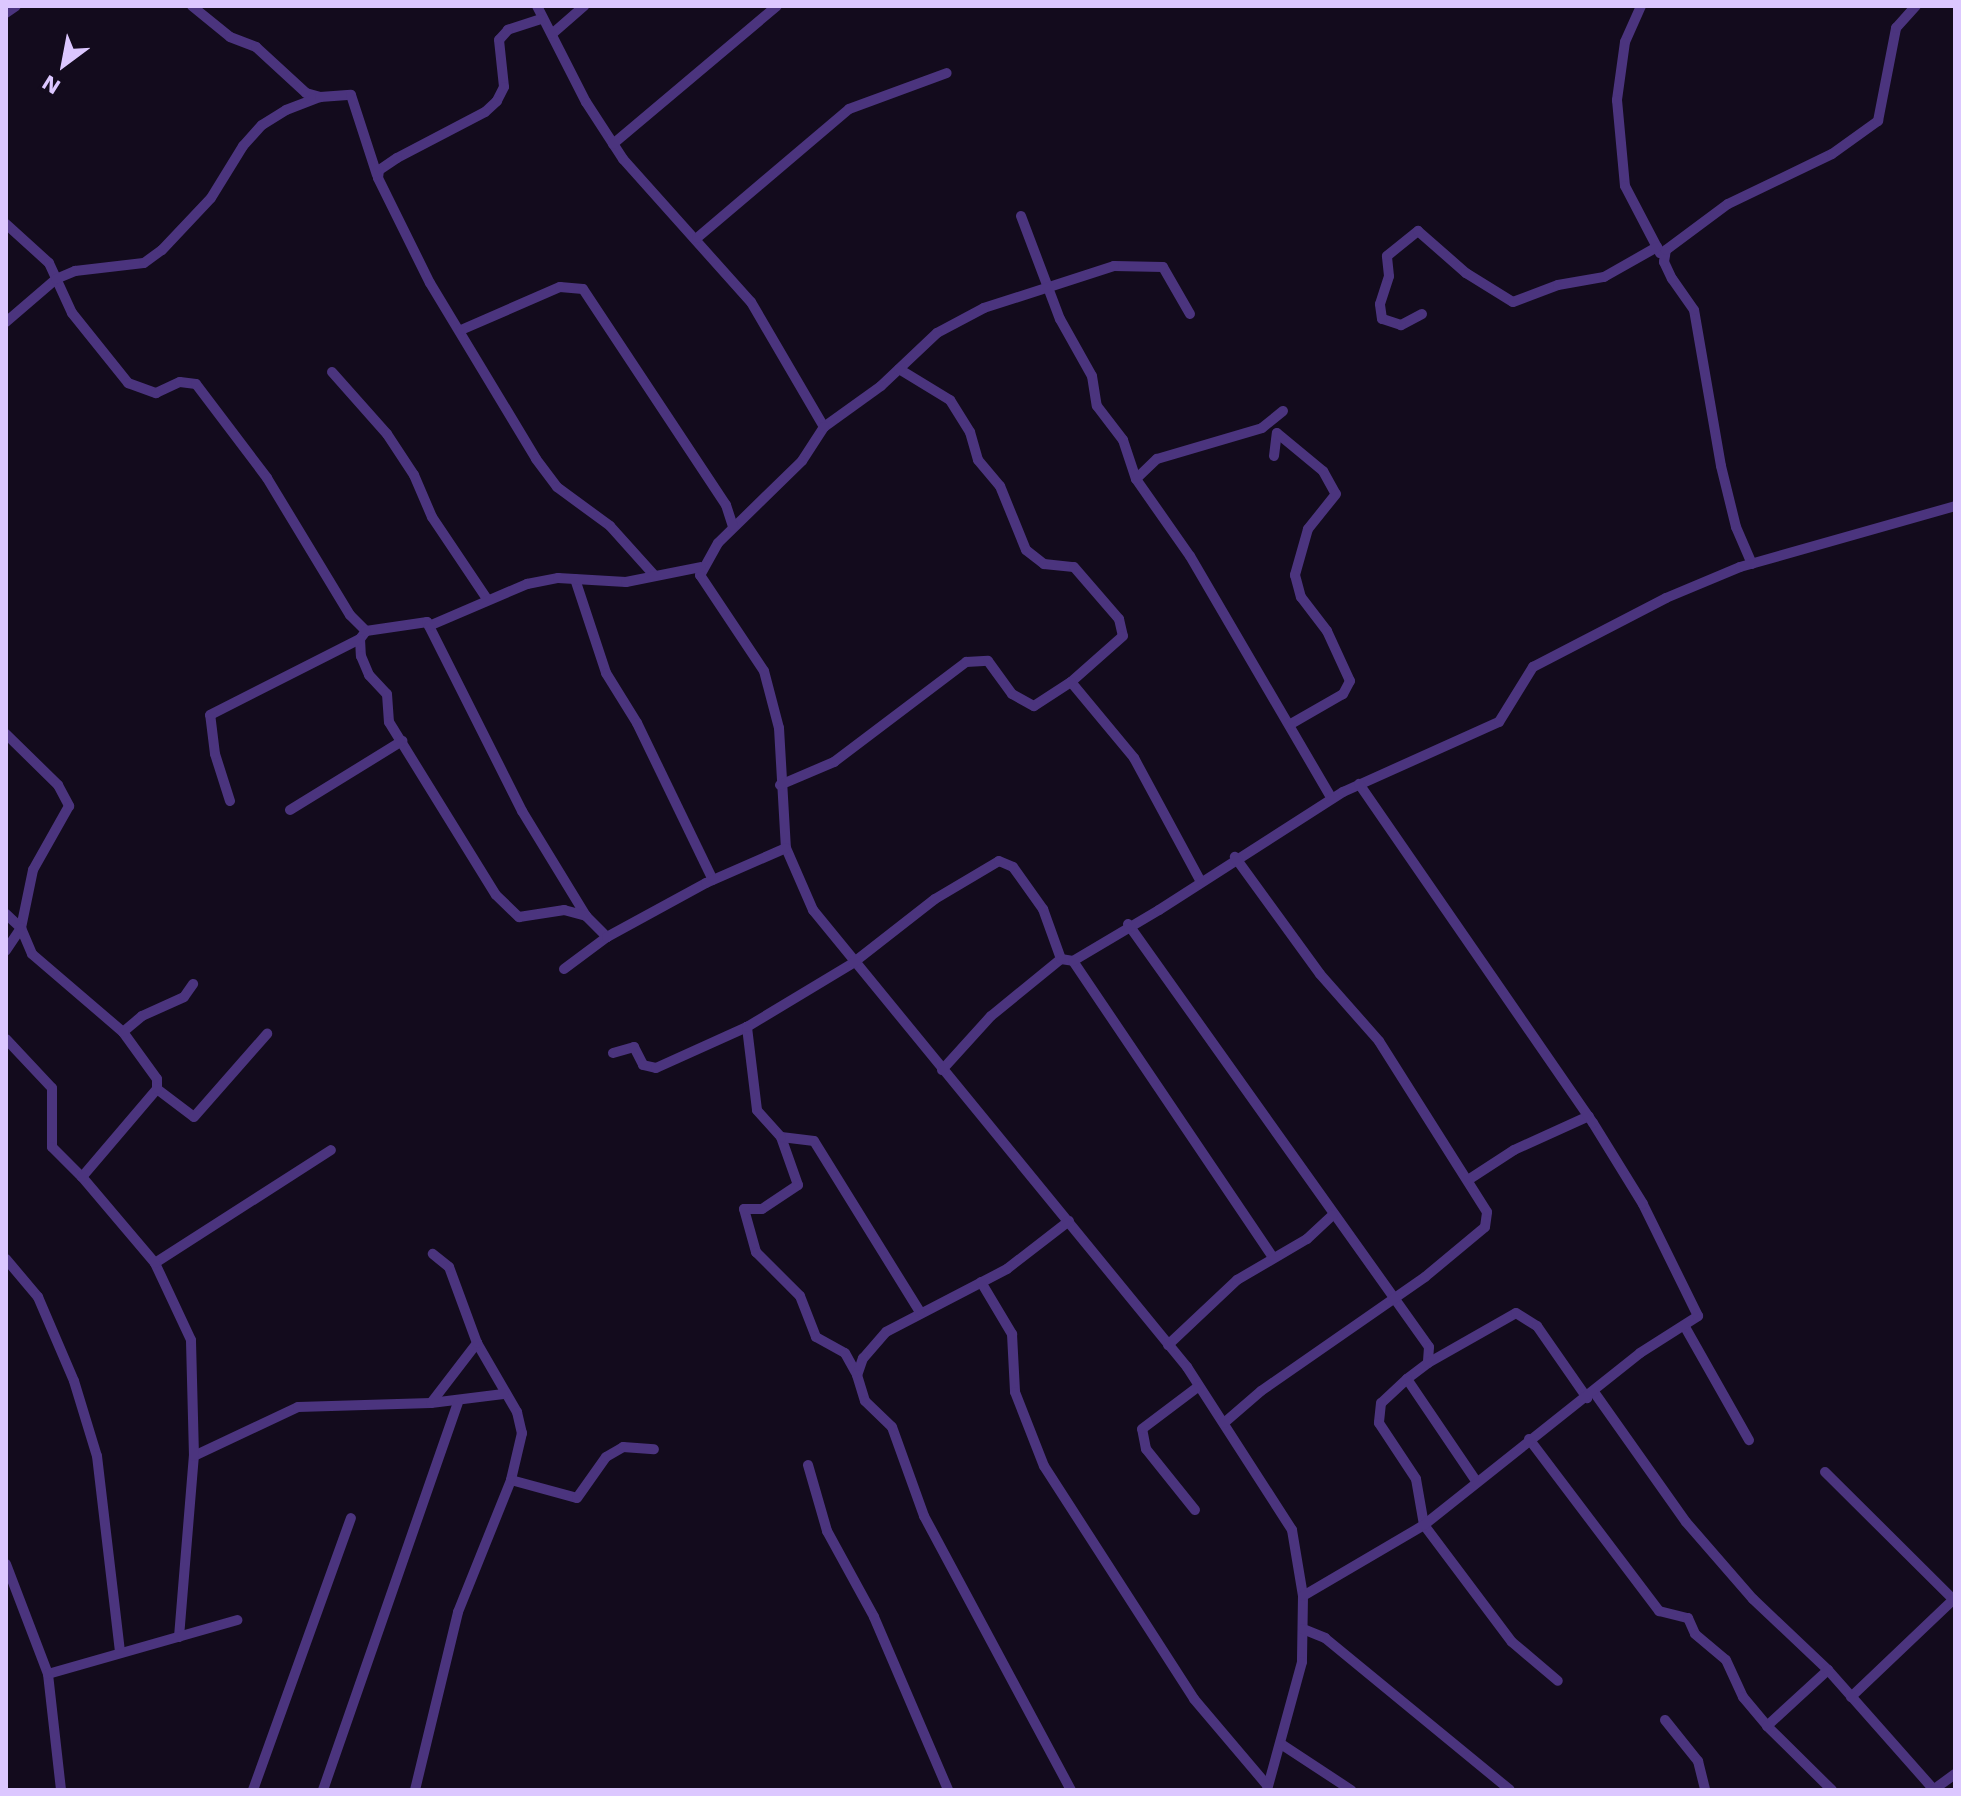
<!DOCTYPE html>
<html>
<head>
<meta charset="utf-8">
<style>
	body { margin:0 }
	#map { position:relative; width:1961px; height:1796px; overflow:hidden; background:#130b1d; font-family:"Work Sans",sans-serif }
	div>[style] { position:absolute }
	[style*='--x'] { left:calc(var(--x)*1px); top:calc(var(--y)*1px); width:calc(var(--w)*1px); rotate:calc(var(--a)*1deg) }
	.minor>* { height:10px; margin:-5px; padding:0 5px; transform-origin:5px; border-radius:5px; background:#4b347e }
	span { translate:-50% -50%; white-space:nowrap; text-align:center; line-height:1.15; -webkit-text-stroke:6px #130b1d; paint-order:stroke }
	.frame { position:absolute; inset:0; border:8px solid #dcc7ff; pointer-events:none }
	.north { position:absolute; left:24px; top:24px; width:80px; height:80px; -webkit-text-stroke:6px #130b1d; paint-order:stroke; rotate:212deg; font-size:22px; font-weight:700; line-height:32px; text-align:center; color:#dcc7ff }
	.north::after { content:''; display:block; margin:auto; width:28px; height:36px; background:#dcc7ff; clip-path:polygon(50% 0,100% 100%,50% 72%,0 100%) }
</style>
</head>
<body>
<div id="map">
	<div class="minor">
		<i style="--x:192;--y:6;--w:49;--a:39.2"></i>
		<i style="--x:230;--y:37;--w:28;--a:21"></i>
		<i style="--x:256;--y:47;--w:68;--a:42.6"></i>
		<i style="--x:306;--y:93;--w:15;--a:16"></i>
		<i style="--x:537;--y:6;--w:108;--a:63"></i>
		<i style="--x:586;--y:102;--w:68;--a:57"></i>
		<i style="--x:623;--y:159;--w:192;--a:48.2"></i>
		<i style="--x:751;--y:302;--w:145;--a:59.7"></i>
		<i style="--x:1641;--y:6;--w:39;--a:114"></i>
		<i style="--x:1625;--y:42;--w:59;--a:97.9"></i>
		<i style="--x:1617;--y:100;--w:86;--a:84.7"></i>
		<i style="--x:1625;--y:186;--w:76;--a:62.4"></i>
		<i style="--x:6;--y:13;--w:12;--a:-35"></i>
		<i style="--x:541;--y:19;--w:35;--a:162"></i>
		<i style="--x:508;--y:30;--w:13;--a:132"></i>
		<i style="--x:499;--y:40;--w:47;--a:83.9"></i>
		<i style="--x:504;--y:87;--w:16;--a:117"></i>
		<i style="--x:497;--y:101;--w:16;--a:137"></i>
		<i style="--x:485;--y:112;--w:99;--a:152.4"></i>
		<i style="--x:397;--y:158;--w:22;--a:146"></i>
		<i style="--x:379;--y:170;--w:8;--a:97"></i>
		<i style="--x:378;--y:178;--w:117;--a:63.7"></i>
		<i style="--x:430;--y:283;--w:205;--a:58.9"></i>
		<i style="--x:536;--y:459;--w:35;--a:53"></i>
		<i style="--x:557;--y:487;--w:66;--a:36.3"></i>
		<i style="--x:610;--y:526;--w:67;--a:48"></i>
		<i style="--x:552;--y:34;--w:43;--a:-41.2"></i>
		<i style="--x:613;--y:144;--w:214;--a:-40.1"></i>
		<i style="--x:1021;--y:216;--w:110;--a:69.3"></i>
		<i style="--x:1060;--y:319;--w:65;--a:60.7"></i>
		<i style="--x:1092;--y:376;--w:30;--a:81"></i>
		<i style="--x:1097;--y:406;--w:43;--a:52.6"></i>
		<i style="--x:1123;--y:440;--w:41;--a:71.6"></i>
		<i style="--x:1136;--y:479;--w:94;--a:55"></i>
		<i style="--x:1190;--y:556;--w:281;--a:59.7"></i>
		<i style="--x:6;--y:224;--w:58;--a:42.2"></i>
		<i style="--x:49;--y:263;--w:55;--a:65.3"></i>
		<i style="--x:72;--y:313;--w:90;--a:51.3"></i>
		<i style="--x:128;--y:383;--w:30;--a:20"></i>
		<i style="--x:156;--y:393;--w:26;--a:-25"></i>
		<i style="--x:180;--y:382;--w:16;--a:7"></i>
		<i style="--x:196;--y:384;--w:118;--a:52.9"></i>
		<i style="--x:267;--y:478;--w:160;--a:58.8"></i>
		<i style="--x:350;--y:615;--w:23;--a:45"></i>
		<i style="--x:366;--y:631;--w:62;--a:-8.4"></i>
		<i style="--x:427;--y:622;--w:212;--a:63.3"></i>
		<i style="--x:522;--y:811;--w:123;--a:58.6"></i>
		<i style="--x:586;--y:916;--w:30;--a:45"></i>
		<i style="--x:697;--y:238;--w:199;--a:-40.3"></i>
		<i style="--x:849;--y:109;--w:104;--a:-20.2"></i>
		<i style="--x:1190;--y:314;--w:54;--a:-119.9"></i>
		<i style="--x:1163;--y:267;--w:49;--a:-178.8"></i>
		<i style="--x:1114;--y:266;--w:137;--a:162.1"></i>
		<i style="--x:984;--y:308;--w:53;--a:152"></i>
		<i style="--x:937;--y:333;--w:77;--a:136.6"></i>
		<i style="--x:881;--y:386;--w:70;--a:144.3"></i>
		<i style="--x:824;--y:427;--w:40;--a:122.9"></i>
		<i style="--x:802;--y:461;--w:117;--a:135.7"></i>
		<i style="--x:718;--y:543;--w:37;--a:119"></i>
		<i style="--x:700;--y:575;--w:115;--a:56.3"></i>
		<i style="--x:764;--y:671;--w:59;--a:75.3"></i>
		<i style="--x:779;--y:728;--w:120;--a:86.7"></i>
		<i style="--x:786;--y:848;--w:68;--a:66.5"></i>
		<i style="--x:813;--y:910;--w:591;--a:50.7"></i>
		<i style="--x:1187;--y:1367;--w:194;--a:57.2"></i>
		<i style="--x:1292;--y:1530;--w:67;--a:80.5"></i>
		<i style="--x:1303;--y:1596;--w:66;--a:90.9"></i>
		<i style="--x:1302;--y:1662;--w:133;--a:105.3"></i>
		<i style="--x:1422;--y:314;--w:24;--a:152"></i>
		<i style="--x:1401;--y:325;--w:20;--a:-162"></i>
		<i style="--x:1382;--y:319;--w:15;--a:-98"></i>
		<i style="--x:1380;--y:304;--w:29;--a:-72"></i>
		<i style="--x:1389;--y:276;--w:20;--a:-96"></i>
		<i style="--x:1387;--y:256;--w:40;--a:-39"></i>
		<i style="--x:1418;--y:231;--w:64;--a:41.2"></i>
		<i style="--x:1466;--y:273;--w:55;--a:31.7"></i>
		<i style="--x:1513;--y:302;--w:48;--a:-20.7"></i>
		<i style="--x:1558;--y:285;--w:47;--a:-9.9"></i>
		<i style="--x:1604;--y:277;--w:61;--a:-29.5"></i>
		<i style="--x:6;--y:322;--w:66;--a:-40.7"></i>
		<i style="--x:56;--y:279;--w:21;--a:-23"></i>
		<i style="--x:75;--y:271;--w:69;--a:-6.6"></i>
		<i style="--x:144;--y:263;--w:22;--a:-36"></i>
		<i style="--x:162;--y:250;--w:71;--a:-46.7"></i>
		<i style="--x:211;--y:198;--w:61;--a:-58.4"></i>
		<i style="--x:243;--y:146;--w:28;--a:-48"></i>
		<i style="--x:262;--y:125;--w:28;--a:-32"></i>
		<i style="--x:286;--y:110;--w:36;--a:-21"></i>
		<i style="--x:320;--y:97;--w:31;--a:-4"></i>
		<i style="--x:351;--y:95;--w:84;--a:72"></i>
		<i style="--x:461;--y:330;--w:108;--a:-23.5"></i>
		<i style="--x:560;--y:287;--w:23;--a:5"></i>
		<i style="--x:583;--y:289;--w:259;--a:56.5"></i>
		<i style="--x:726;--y:505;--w:23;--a:72"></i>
		<i style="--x:899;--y:369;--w:60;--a:31.3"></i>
		<i style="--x:950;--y:400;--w:38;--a:58"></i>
		<i style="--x:970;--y:432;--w:29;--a:74"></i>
		<i style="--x:978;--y:460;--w:34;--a:50"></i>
		<i style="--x:1000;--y:486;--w:69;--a:67.9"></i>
		<i style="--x:1026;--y:550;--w:23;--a:38"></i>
		<i style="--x:1044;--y:564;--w:30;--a:6"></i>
		<i style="--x:1074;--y:567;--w:69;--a:49.1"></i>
		<i style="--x:1119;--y:619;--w:17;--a:77"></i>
		<i style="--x:1123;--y:636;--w:69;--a:138.5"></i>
		<i style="--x:332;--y:372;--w:83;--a:48.4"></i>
		<i style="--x:387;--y:434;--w:49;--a:56.6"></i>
		<i style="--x:414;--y:475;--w:46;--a:66.8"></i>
		<i style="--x:432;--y:517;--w:99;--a:56.1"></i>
		<i style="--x:1274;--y:456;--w:23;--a:-83"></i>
		<i style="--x:1277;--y:433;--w:60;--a:39.6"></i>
		<i style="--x:1323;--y:471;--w:26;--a:61"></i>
		<i style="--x:1336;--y:494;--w:45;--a:128.7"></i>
		<i style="--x:1308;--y:529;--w:48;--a:105.8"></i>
		<i style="--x:1295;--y:575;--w:23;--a:75"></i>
		<i style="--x:1301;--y:597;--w:43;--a:52.6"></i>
		<i style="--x:1327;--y:631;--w:55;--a:65.3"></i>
		<i style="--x:1350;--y:681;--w:15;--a:118"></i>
		<i style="--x:1343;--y:694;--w:62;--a:150.1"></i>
		<i style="--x:1136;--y:479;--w:29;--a:-44"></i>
		<i style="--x:1157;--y:459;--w:109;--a:-16.4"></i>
		<i style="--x:1262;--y:428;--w:27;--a:-39"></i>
		<i style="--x:1752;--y:564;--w:40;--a:-113.4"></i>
		<i style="--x:1736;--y:527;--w:63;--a:-103.8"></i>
		<i style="--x:1721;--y:466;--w:158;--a:-99.8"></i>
		<i style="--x:1694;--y:310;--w:38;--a:-125"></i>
		<i style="--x:1672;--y:279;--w:19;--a:-115"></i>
		<i style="--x:1664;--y:262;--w:12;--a:-81"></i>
		<i style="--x:1666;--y:250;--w:77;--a:-36.6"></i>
		<i style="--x:1728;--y:204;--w:115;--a:-25.7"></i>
		<i style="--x:1832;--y:154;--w:57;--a:-35.7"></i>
		<i style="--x:1878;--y:121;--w:95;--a:-79"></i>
		<i style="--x:1896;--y:28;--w:30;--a:-48"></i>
		<i style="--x:575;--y:579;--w:99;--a:71.7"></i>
		<i style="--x:606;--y:673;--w:59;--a:58.2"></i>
		<i style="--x:637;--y:723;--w:174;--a:64.2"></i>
		<i style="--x:429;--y:626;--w:107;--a:-23.2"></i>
		<i style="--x:527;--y:584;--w:32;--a:-11"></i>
		<i style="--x:558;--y:578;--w:68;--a:3.4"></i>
		<i style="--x:626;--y:582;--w:76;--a:-11.3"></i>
		<i style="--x:366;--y:631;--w:10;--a:127"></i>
		<i style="--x:360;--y:639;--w:17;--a:87"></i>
		<i style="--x:361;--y:656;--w:21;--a:67"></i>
		<i style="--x:369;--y:675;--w:26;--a:47"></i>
		<i style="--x:387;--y:694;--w:28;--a:86"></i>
		<i style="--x:389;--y:722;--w:203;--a:58.3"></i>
		<i style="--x:496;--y:895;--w:32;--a:44"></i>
		<i style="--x:519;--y:917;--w:46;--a:-8.8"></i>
		<i style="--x:564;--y:910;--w:23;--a:15"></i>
		<i style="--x:6;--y:734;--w:73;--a:44.4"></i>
		<i style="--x:58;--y:785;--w:24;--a:62"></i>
		<i style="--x:69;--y:806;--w:73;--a:119.4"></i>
		<i style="--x:33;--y:870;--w:59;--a:101.7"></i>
		<i style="--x:21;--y:928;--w:27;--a:124"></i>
		<i style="--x:780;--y:785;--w:59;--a:-23.1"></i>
		<i style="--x:834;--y:762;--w:166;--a:-37.1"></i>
		<i style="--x:966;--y:662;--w:22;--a:-3"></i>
		<i style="--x:988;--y:661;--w:41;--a:54"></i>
		<i style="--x:1012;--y:694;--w:25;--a:29"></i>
		<i style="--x:1034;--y:706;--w:44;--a:-33"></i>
		<i style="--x:1071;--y:682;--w:99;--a:50.3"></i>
		<i style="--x:1134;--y:758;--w:141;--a:61.6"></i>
		<i style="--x:230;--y:801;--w:49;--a:-107.7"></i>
		<i style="--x:215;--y:754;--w:39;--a:-97"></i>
		<i style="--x:210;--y:715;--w:168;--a:-26.9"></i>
		<i style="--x:290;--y:810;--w:132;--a:-31.6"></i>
		<i style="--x:6;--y:914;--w:21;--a:43"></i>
		<i style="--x:21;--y:928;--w:28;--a:67"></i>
		<i style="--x:32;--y:954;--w:120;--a:40.6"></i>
		<i style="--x:1128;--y:924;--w:519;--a:54.56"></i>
		<i style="--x:1429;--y:1347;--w:16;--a:94"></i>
		<i style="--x:1428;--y:1363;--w:26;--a:143"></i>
		<i style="--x:1407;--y:1379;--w:123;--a:55.9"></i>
		<i style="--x:1073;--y:961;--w:358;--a:56"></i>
		<i style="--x:564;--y:969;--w:54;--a:-36.7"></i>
		<i style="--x:607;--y:937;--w:113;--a:-28.6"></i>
		<i style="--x:706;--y:883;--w:87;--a:-23.6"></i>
		<i style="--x:6;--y:1039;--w:67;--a:46.8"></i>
		<i style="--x:52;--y:1088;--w:59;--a:90"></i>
		<i style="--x:52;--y:1147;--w:42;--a:45"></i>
		<i style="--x:613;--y:1053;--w:22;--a:-16"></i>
		<i style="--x:634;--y:1047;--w:20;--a:63"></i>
		<i style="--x:643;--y:1065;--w:13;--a:13"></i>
		<i style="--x:656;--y:1068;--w:100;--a:-24.3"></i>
		<i style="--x:942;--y:1070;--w:73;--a:-47.8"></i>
		<i style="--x:991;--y:1016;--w:90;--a:-39.2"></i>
		<i style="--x:1061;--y:959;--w:12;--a:9"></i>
		<i style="--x:1073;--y:961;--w:100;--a:-30.7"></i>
		<i style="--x:1159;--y:910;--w:219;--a:-32.7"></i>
		<i style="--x:1343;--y:792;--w:171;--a:-24.2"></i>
		<i style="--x:1499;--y:722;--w:65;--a:-58.3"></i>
		<i style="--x:1533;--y:667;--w:150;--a:-27.4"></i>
		<i style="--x:1666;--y:598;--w:80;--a:-22.7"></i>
		<i style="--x:1740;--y:567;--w:223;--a:-15.8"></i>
		<i style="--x:157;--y:1089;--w:46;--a:37.1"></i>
		<i style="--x:194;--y:1117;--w:111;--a:-48.7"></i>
		<i style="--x:781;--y:1137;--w:51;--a:70.5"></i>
		<i style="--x:798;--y:1185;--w:43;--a:146.3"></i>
		<i style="--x:762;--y:1209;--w:18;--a:180"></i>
		<i style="--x:744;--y:1209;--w:45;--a:74.4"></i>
		<i style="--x:756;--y:1252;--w:62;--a:45"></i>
		<i style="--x:800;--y:1296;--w:44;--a:68.7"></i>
		<i style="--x:816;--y:1337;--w:33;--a:29"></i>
		<i style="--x:845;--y:1353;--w:25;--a:61"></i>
		<i style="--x:1468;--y:1180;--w:55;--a:-33.1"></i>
		<i style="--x:1514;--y:1150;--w:82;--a:-24.4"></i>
		<i style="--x:1069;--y:1221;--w:78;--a:142.3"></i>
		<i style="--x:1007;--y:1269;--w:136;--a:152.5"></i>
		<i style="--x:886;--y:1332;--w:35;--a:131"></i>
		<i style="--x:863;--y:1358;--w:18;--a:109"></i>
		<i style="--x:857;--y:1375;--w:27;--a:73"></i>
		<i style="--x:865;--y:1401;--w:37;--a:44"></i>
		<i style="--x:892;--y:1427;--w:95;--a:70.2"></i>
		<i style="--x:924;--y:1516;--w:311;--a:61.8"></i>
		<i style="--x:6;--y:1259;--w:50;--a:49.9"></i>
		<i style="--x:38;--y:1297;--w:91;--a:66.8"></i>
		<i style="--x:74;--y:1381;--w:78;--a:73"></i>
		<i style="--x:97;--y:1456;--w:198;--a:83.3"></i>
		<i style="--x:155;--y:1263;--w:209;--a:-32.7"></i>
		<i style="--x:981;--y:1282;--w:61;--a:59.2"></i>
		<i style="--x:1012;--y:1334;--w:58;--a:87"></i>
		<i style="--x:1015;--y:1392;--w:79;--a:68.6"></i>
		<i style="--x:1044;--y:1466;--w:277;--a:57.2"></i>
		<i style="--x:1194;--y:1699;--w:113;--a:49.7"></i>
		<i style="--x:920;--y:1312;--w:201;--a:-121.8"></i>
		<i style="--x:814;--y:1141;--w:33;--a:-173"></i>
		<i style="--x:781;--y:1137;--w:36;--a:-132"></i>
		<i style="--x:757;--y:1110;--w:84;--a:-96.9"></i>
		<i style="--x:747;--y:1027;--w:124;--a:-31.1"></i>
		<i style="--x:853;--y:963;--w:104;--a:-38"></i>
		<i style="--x:935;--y:899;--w:74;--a:-30.7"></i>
		<i style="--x:999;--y:861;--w:15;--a:23"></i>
		<i style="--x:1013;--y:867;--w:52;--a:54.5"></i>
		<i style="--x:1043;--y:909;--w:53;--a:70.2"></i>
		<i style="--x:1685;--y:1327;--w:130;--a:60.5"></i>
		<i style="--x:477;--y:1343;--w:80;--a:59.9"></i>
		<i style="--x:517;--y:1412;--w:22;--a:77"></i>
		<i style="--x:522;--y:1433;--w:48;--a:103.2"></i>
		<i style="--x:1168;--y:1345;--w:95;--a:-43.3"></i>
		<i style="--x:1237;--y:1280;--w:81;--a:-30.4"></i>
		<i style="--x:1307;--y:1239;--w:35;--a:-43"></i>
		<i style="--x:1428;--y:1363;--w:101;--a:-29.6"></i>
		<i style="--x:1516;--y:1313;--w:25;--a:32"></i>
		<i style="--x:1537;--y:1326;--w:88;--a:55.2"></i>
		<i style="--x:1407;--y:1379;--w:35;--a:137"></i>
		<i style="--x:1381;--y:1403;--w:20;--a:96"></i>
		<i style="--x:1379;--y:1423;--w:67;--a:56.5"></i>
		<i style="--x:1416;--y:1479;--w:47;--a:80.1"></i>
		<i style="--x:1424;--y:1525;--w:146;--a:53.1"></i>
		<i style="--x:1512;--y:1642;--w:60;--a:40.3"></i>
		<i style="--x:1594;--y:1392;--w:159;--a:54.7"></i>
		<i style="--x:1686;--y:1522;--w:102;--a:49"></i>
		<i style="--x:1753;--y:1599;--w:103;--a:43.4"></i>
		<i style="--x:431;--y:1403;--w:73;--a:-7.1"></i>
		<i style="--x:1224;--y:1423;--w:49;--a:-40.9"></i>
		<i style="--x:1261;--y:1391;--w:200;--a:-34.8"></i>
		<i style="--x:1425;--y:1277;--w:78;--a:-39.8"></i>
		<i style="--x:1485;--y:1227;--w:15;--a:-82"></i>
		<i style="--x:1487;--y:1212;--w:202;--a:-122.3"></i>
		<i style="--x:1379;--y:1041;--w:89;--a:-131.4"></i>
		<i style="--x:1320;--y:974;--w:145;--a:-126"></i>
		<i style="--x:1529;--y:1439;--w:216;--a:52.9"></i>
		<i style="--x:1659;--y:1611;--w:30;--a:14"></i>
		<i style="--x:1688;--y:1618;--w:17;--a:66"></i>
		<i style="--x:1695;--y:1634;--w:40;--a:40"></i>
		<i style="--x:1726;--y:1660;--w:41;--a:65.3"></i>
		<i style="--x:1743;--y:1697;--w:38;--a:50"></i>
		<i style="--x:1767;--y:1726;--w:91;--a:44.6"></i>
		<i style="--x:194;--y:1456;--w:115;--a:-25.2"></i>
		<i style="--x:298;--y:1407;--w:133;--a:-1.7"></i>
		<i style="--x:431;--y:1403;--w:76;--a:-52.5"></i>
		<i style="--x:477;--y:1343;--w:81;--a:-110.2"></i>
		<i style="--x:449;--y:1267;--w:21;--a:-141"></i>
		<i style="--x:808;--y:1465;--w:69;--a:73.9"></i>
		<i style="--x:827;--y:1531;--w:98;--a:61.3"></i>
		<i style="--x:874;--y:1617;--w:188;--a:66.8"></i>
		<i style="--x:1825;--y:1472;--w:183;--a:44.8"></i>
		<i style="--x:1195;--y:1510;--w:78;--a:-128.8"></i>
		<i style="--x:1146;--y:1449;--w:20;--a:-101"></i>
		<i style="--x:1142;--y:1429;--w:71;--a:-37"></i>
		<i style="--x:6;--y:1564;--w:118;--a:69.1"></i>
		<i style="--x:48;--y:1674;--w:117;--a:83.6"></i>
		<i style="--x:1303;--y:1596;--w:140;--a:-30.4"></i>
		<i style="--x:1424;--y:1525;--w:276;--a:-38.5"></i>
		<i style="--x:1640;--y:1353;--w:69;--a:-32.5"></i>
		<i style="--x:1698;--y:1316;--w:125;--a:-116.2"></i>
		<i style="--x:1643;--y:1204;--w:95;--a:-121.7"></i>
		<i style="--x:1593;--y:1123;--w:412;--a:-124.6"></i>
		<i style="--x:1303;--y:1629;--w:24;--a:22"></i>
		<i style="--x:1325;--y:1638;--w:239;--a:39.4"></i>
		<i style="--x:179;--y:1637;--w:182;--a:-85.3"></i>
		<i style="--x:194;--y:1456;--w:116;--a:-91.5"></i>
		<i style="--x:191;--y:1340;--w:85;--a:-115.1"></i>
		<i style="--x:155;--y:1263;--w:113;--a:-130.3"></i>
		<i style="--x:82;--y:1177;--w:116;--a:-49.6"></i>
		<i style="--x:157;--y:1089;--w:10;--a:-90"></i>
		<i style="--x:157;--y:1079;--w:58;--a:-125.9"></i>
		<i style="--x:123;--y:1032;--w:25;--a:-40"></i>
		<i style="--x:142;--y:1016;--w:46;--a:-24.3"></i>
		<i style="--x:184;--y:997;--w:16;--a:-55"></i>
		<i style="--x:48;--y:1674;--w:197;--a:-15.9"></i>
		<i style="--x:1851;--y:1697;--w:142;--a:-43.6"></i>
		<i style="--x:1665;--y:1720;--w:53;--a:51.2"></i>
		<i style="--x:1698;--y:1761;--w:30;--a:76"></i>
		<i style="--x:1767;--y:1726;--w:83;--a:-42.6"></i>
		<i style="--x:1828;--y:1670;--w:160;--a:48.5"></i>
		<i style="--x:1281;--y:1744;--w:84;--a:33.3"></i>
		<i style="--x:253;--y:1790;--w:289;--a:-70.2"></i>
		<i style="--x:323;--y:1790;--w:410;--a:-70.8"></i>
		<i style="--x:415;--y:1790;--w:183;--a:-76.4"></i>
		<i style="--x:458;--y:1612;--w:142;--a:-68.1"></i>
		<i style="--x:511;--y:1480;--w:68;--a:15.3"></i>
		<i style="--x:577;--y:1498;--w:50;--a:-54.7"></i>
		<i style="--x:606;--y:1457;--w:20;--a:-30"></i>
		<i style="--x:623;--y:1447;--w:31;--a:4"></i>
		<i style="--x:1933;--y:1790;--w:27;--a:-36"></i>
	</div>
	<div class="frame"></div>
	<div class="north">N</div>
</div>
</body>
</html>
